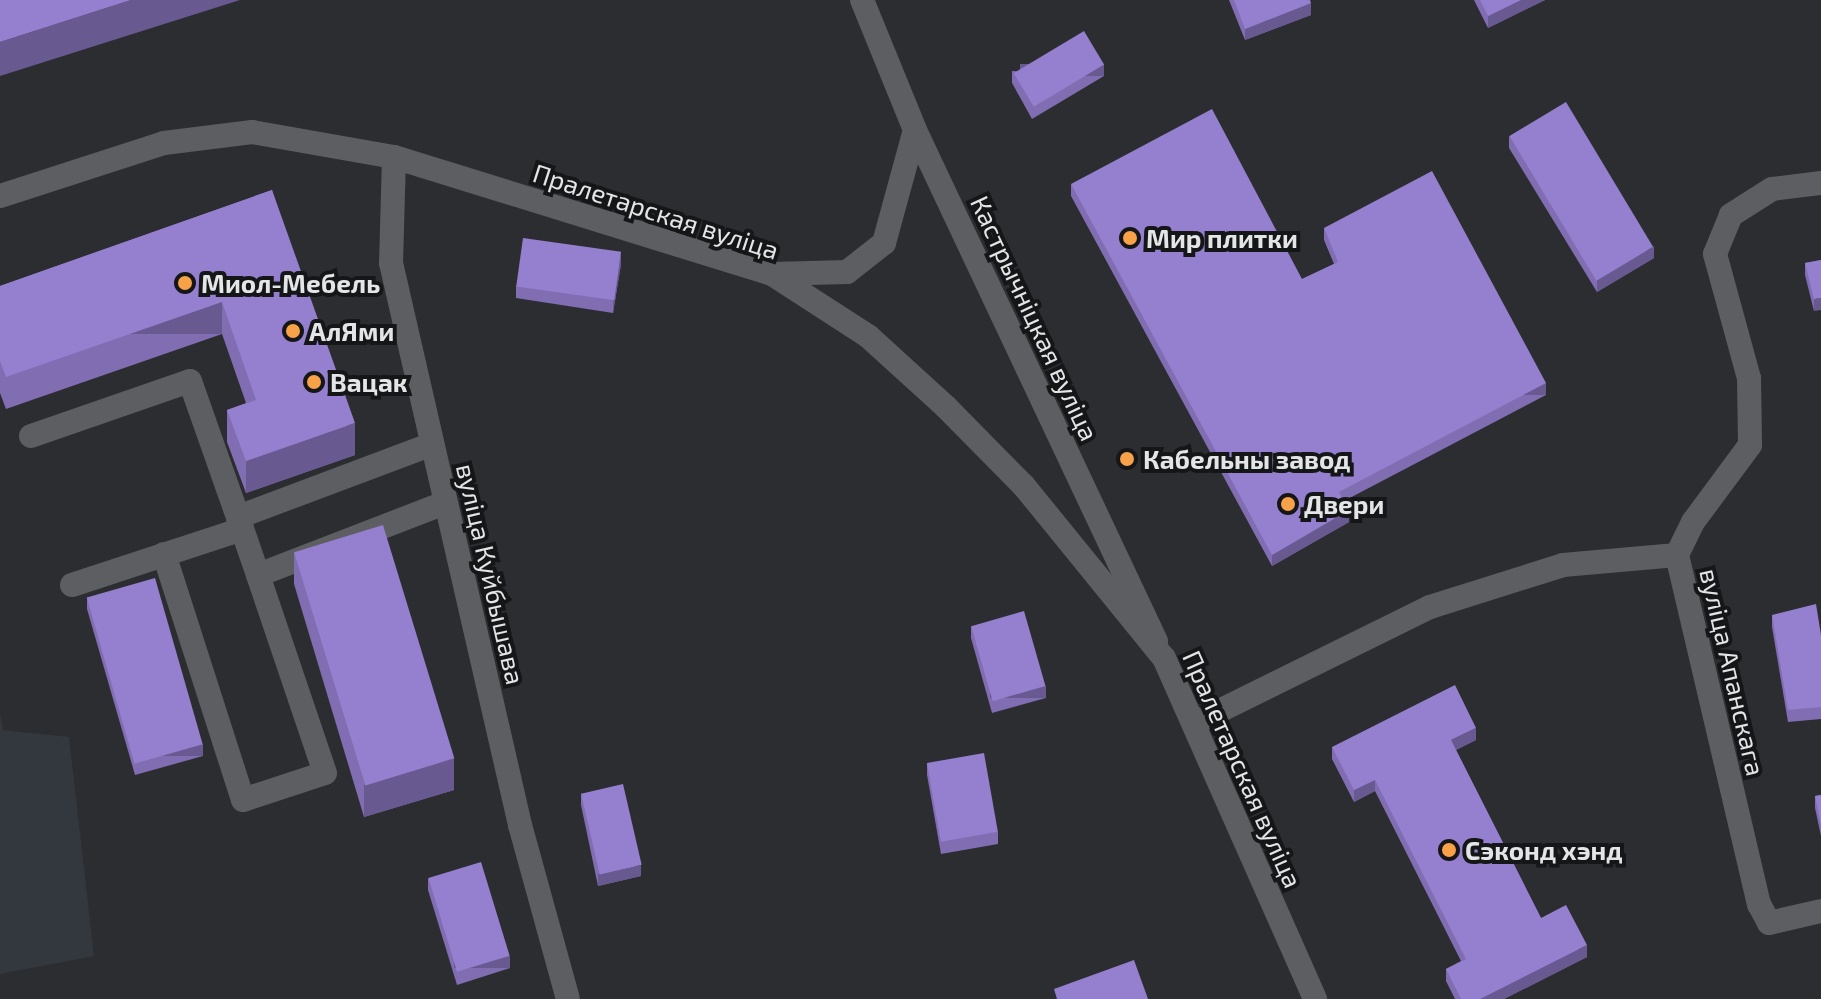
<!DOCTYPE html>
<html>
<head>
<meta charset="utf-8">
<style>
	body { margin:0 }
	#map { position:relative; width:1821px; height:999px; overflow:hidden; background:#2c2d30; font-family:"Exo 2",sans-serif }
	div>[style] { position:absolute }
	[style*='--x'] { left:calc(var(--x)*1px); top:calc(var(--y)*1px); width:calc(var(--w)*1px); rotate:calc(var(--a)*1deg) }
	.built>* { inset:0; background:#33373e }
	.street>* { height:24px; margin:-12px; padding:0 12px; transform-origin:12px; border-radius:12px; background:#5c5e61 }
	.secondary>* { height:24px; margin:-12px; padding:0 12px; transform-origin:12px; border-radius:12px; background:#5c5e61 }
	.wall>* { inset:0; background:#806db2 }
	.shaded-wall>* { inset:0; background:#685991; transform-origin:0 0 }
	.building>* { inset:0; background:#957fcf; transform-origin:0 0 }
	.dots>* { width:22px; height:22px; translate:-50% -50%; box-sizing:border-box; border:4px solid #151617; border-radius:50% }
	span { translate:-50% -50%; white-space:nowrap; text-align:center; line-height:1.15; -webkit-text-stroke:8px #151617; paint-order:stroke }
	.street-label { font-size:26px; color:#e4e5e7 }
	.poi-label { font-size:26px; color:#e4e5e7; font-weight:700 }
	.left { translate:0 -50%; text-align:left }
</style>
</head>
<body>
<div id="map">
	<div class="built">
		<i style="clip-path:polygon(0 713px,3px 730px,69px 737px,94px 956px,0 974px)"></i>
	</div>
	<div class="street">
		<i style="--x:862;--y:0;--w:140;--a:67.8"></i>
		<i style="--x:915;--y:130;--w:565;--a:64.75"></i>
		<i style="--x:1821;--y:183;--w:49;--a:173"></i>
		<i style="--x:1772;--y:189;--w:49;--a:147.6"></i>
		<i style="--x:1731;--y:215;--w:42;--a:112.3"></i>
		<i style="--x:1715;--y:254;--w:129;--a:74.7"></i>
		<i style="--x:1749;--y:378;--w:67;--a:89.1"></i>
		<i style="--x:1750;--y:445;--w:96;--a:126.5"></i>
		<i style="--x:1693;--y:522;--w:37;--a:116"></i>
		<i style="--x:1677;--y:555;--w:359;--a:76.8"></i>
		<i style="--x:1759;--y:904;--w:21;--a:62"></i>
		<i style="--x:1769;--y:923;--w:53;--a:-13"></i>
		<i style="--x:772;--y:274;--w:75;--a:-1.5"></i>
		<i style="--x:847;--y:272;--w:47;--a:-38.1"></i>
		<i style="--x:884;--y:243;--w:117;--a:-74.7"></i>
		<i style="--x:31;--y:436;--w:168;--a:-19.1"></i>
		<i style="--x:190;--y:381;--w:144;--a:70.6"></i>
		<i style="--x:238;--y:517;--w:207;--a:-20.6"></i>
		<i style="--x:238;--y:517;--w:61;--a:71"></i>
		<i style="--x:258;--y:575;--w:200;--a:-21.1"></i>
		<i style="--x:164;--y:554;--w:258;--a:72.2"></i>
		<i style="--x:243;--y:800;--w:86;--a:-18.2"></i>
		<i style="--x:325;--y:773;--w:209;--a:-108.7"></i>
		<i style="--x:72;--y:585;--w:179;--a:-18.2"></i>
		<i style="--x:1195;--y:723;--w:262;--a:-26.3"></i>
		<i style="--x:1430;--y:607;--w:139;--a:-17.5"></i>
		<i style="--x:1563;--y:565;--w:114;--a:-5"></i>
	</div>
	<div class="secondary">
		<i style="--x:394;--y:157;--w:106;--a:91.6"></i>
		<i style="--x:391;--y:263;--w:577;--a:77.07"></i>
		<i style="--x:520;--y:825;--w:180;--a:74.6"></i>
		<i style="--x:0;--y:196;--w:172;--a:-17.9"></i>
		<i style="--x:164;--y:143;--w:89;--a:-7.1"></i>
		<i style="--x:252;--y:132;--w:144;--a:10"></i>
		<i style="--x:394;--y:157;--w:396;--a:17.2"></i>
		<i style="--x:772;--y:274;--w:114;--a:32.9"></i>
		<i style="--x:868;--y:336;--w:105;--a:42.3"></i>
		<i style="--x:946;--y:407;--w:111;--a:45.4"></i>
		<i style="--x:1024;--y:486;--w:222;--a:50.9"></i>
		<i style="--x:1164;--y:658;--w:373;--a:66.1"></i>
	</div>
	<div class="wall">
		<i style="clip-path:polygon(1229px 0,1310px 0,1311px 15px,1245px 40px)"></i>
		<i style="clip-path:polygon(1474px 0,1545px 0,1488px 28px)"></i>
		<i style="clip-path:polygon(1012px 71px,1104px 76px,1032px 119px,1012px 83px)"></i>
		<i style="clip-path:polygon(1509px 136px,1654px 258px,1597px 292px,1509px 148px)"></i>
		<i style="clip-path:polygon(1071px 184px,1302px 279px,1334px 264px,1324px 240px,1324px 228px,1546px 395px,1344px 501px,1349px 522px,1272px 566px,1071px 196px)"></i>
		<i style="clip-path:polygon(272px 190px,355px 455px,246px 493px,227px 442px,227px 410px,246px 403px,222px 334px,6px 409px,0 393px,0 286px)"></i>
		<i style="clip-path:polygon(1821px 260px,1814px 311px,1805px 275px,1805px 263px)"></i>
		<i style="clip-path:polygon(621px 264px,613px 313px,516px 298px,516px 286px)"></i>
		<i style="clip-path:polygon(294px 552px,454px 790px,364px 817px,294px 584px)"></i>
		<i style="clip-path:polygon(87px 597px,203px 756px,135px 775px,87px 609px)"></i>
		<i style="clip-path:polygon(1772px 615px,1821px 635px,1821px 719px,1788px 722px,1772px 627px)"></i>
		<i style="clip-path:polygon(971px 626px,1046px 698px,992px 713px,971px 638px)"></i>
		<i style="clip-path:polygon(1476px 740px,1456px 750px,1541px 918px,1587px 957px,1504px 999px,1455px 999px,1446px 981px,1446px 969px,1461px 961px,1375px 791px,1354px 802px,1332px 759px,1332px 747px)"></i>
		<i style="clip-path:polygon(927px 763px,998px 832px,998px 844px,941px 854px,927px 775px)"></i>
		<i style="clip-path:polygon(581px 793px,641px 876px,598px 886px,581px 805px)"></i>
		<i style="clip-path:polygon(1821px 795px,1821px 836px,1815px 808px,1815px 796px)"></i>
		<i style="clip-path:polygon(428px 878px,510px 968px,457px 985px,428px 890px)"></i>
	</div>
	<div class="shaded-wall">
		<i style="clip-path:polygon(131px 0,240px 0,0 76px,0 42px)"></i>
		<i style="clip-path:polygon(1521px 0,1545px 0,1488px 28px,1488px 16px)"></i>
		<i style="clip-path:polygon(1311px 3px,1311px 15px,1245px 40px,1245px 29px)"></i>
		<i style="left:1104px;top:64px;width:12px;height:84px;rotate:90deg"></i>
		<i style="clip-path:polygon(1654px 246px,1654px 258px,1597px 292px,1597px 280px)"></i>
		<i style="clip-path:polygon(621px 252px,621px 264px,613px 313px,613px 301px)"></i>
		<i style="clip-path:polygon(1821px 298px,1821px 310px,1814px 311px,1814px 299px)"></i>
		<i style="left:222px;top:302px;width:32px;height:229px;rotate:90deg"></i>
		<i style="left:1546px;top:383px;width:12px;height:234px;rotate:90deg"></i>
		<i style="clip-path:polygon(355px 423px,355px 455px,246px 493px,246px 461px)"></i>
		<i style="clip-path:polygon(1349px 510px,1349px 522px,1272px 566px,1272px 555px)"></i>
		<i style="left:1046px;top:686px;width:12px;height:56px;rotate:90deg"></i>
		<i style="clip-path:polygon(1476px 728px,1476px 740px,1451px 752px,1451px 740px)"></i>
		<i style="left:203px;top:744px;width:12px;height:71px;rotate:90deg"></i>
		<i style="clip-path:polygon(454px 758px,454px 790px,364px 817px,364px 785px)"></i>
		<i style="clip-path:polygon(1375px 780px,1375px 791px,1354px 802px,1354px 790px)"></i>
		<i style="clip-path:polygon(641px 865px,641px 876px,598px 886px,598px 874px)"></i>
		<i style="clip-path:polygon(1587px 945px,1587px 957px,1504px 999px,1480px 999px)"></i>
		<i style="left:510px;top:956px;width:12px;height:56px;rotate:90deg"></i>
	</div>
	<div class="building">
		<i style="clip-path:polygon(0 0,131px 0,0 42px)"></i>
		<i style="clip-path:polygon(1234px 0,1310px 0,1311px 3px,1245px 29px)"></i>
		<i style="clip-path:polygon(1480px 0,1521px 0,1488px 16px)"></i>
		<i style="left:1084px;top:31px;width:39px;height:82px;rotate:59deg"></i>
		<i style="left:1566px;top:102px;width:169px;height:66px;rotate:59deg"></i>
		<i style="clip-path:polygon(1212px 109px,1302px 279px,1338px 262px,1324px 228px,1432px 171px,1546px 383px,1339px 492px,1349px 510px,1272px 555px,1071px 184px)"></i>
		<i style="clip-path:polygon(272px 190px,355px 423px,246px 461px,227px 410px,256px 400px,222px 302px,6px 377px,0 361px,0 286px)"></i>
		<i style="left:523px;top:238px;width:99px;height:49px;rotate:8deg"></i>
		<i style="clip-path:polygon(1821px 260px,1821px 298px,1814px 299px,1805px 263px)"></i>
		<i style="left:383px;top:525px;width:244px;height:93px;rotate:73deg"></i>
		<i style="left:155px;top:578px;width:173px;height:71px;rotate:74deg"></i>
		<i style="clip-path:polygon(1816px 604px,1821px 635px,1821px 707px,1788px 710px,1772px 615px)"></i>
		<i style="left:1024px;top:611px;width:78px;height:55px;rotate:74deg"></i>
		<i style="clip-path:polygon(1455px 685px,1476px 728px,1451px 740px,1541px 918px,1566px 905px,1587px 945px,1480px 999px,1461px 999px,1446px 969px,1466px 959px,1375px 780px,1354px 790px,1332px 747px)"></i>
		<i style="left:984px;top:753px;width:80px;height:58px;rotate:80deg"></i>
		<i style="left:623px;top:784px;width:83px;height:43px;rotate:77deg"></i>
		<i style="clip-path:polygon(1821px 795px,1821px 825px,1815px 796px)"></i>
		<i style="left:481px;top:862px;width:98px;height:55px;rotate:73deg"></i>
		<i style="clip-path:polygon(1134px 960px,1148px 999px,1057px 999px,1054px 989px)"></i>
	</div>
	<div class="dots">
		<i style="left:1130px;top:238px;background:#f7a149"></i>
		<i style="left:185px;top:283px;background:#f7a149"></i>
		<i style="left:293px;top:331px;background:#f7a149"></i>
		<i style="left:314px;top:382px;background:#f7a149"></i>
		<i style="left:1127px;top:459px;background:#f7a149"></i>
		<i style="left:1288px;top:504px;background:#f7a149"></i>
		<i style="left:1449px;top:850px;background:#f7a149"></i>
	</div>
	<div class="street-label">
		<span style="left:656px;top:211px;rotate:18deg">Пралетарская вуліца</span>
		<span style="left:1035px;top:318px;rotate:65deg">Кастрычніцкая вуліца</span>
		<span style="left:491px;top:574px;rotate:77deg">вуліца Куйбышава</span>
		<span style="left:1733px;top:672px;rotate:77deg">вуліца Апанскага</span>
		<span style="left:1243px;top:769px;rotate:66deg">Пралетарская вуліца</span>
	</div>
	<div class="poi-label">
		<span class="left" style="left:1146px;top:238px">Мир плитки</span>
		<span class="left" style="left:201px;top:283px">Миол-Мебель</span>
		<span class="left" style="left:309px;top:331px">АлЯми</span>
		<span class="left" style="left:330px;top:382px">Вацак</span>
		<span class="left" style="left:1143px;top:459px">Кабельны завод</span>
		<span class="left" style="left:1304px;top:504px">Двери</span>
		<span class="left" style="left:1465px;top:850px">Сэконд хэнд</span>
	</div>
</div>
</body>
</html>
